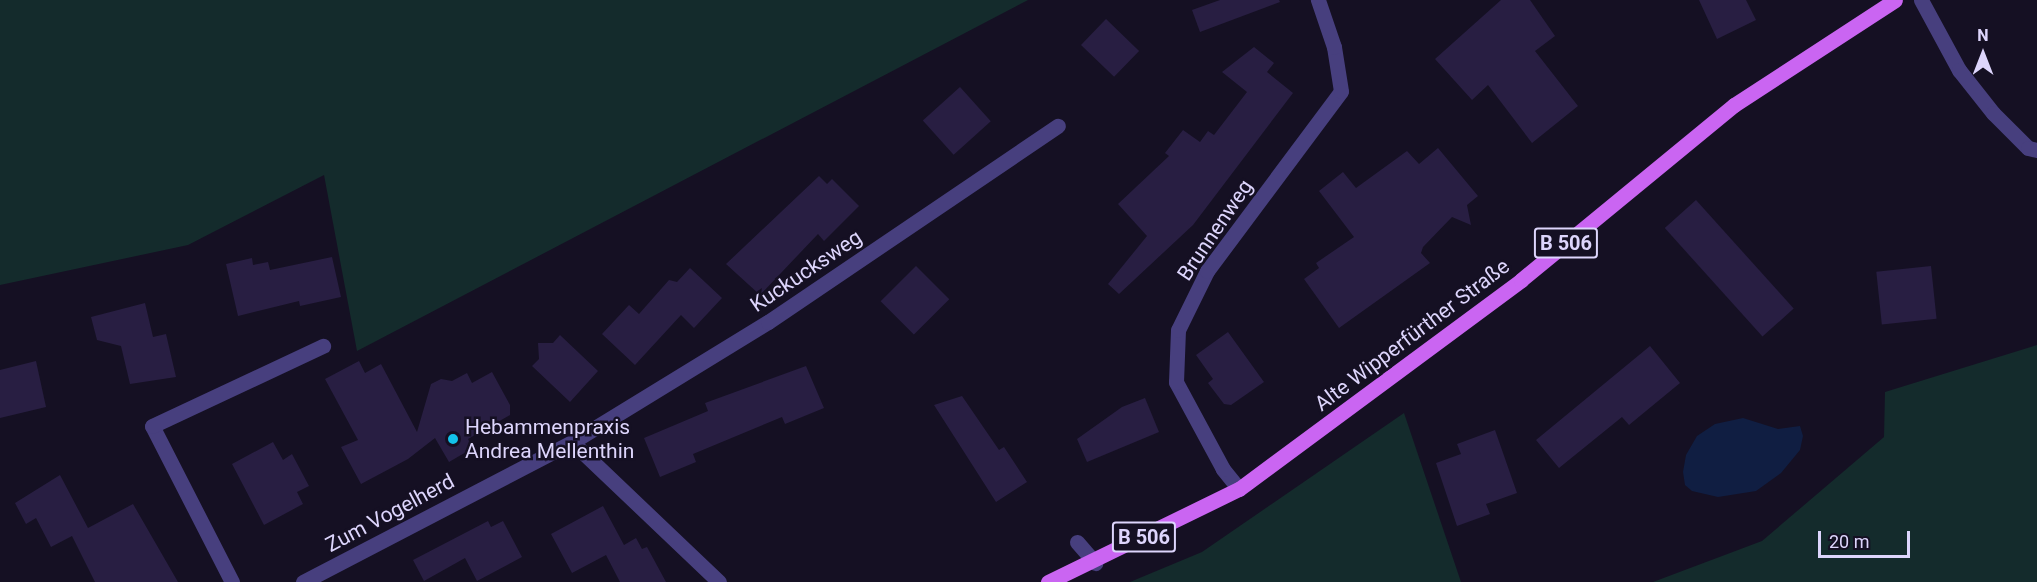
<!DOCTYPE html>
<html>
<head>
<meta charset="utf-8">
<style>
	body { margin:0 }
	#map { position:relative; width:2037px; height:582px; overflow:hidden; background:#151023; font-family:Roboto,sans-serif }
	div>[style] { position:absolute }
	[style*='--x'] { left:calc(var(--x)*1px); top:calc(var(--y)*1px); width:calc(var(--w)*1px); rotate:calc(var(--a)*1deg) }
	.green>* { inset:0; background:#142b2c }
	.water>* { inset:0; background:#101e42 }
	.building>* { inset:0; background:#281e42; transform-origin:0 0 }
	.minor>* { height:15px; margin:-7.5px; padding:0 7.5px; transform-origin:7.5px; border-radius:7.5px; background:#473f7e }
	.major>* { height:15px; margin:-7.5px; padding:0 7.5px; transform-origin:7.5px; border-radius:7.5px; background:#ca65f2 }
	.dots>* { width:16px; height:16px; translate:-50% -50%; box-sizing:border-box; border:3px solid #151023; border-radius:50% }
	span { translate:-50% -50%; white-space:nowrap; text-align:center; line-height:1.15; -webkit-text-stroke:5px #151023; paint-order:stroke }
	.shield-label span { padding:2px 4px; background:#151023; border:2px solid; border-radius:4px; -webkit-text-stroke-width:0 }
	.shield-label { font-size:20px; color:#ddd5fc; font-weight:700 }
	.street-label { font-size:21px; color:#ddd5fc }
	.poi-label { font-size:21px; color:#ddd5fc }
	.left { translate:0 -50%; text-align:left }
	.north { position:absolute; left:1953px; top:24px; width:60px; height:60px; -webkit-text-stroke:4px #151023; paint-order:stroke; rotate:0deg; font-size:16px; font-weight:700; line-height:24px; text-align:center; color:#ddd5fc }
	.north::after { content:''; display:block; margin:auto; width:21px; height:27px; background:#ddd5fc; clip-path:polygon(50% 0,100% 100%,50% 72%,0 100%) }
	.scale { position:absolute; left:1818px; top:531px; width:92px; height:27px; box-sizing:border-box; border:3px solid #ddd5fc; border-top:0; padding-left:8px; font-size:18px; line-height:21px; white-space:nowrap; color:#ddd5fc; -webkit-text-stroke:4px #151023; paint-order:stroke }
</style>
</head>
<body>
<div id="map">
	<div class="green">
		<i style="clip-path:polygon(0 0,1028px 0,357px 351px,324px 175px,188px 245px,0 285px)"></i>
		<i style="clip-path:polygon(2037px 345px,2037px 582px,1653px 582px,1762px 541px,1884px 437px,1885px 392px)"></i>
		<i style="clip-path:polygon(1404px 413px,1461px 582px,1130px 582px,1202px 552px)"></i>
	</div>
	<div class="water">
		<i style="clip-path:polygon(1743px 418px,1778px 429px,1800px 426px,1803px 436px,1800px 450px,1781px 473px,1756px 491px,1718px 497px,1692px 491px,1685px 485px,1683px 472px,1686px 455px,1697px 436px,1715px 424px)"></i>
	</div>
	<div class="building">
		<i style="clip-path:polygon(1220px 0,1279px 0,1280px 2px,1200px 32px,1192px 10px)"></i>
		<i style="clip-path:polygon(1501px 0,1530px 0,1555px 36px,1535px 51px,1578px 106px,1532px 143px,1488px 85px,1472px 100px,1435px 59px)"></i>
		<i style="clip-path:polygon(1699px 0,1746px 0,1756px 20px,1717px 39px)"></i>
		<i style="left:1106px;top:19px;width:46px;height:36px;rotate:44deg"></i>
		<i style="clip-path:polygon(1254px 47px,1274px 63px,1267px 72px,1293px 93px,1193px 225px,1119px 294px,1108px 284px,1147px 236px,1118px 204px,1169px 156px,1165px 153px,1183px 130px,1200px 142px,1208px 131px,1214px 135px,1247px 92px,1222px 72px)"></i>
		<i style="left:960px;top:87px;width:46px;height:50px;rotate:48deg"></i>
		<i style="clip-path:polygon(1438px 148px,1478px 196px,1467px 205px,1471px 225px,1452px 217px,1423px 247px,1421px 253px,1430px 263px,1339px 328px,1304px 279px,1319px 268px,1316px 263px,1354px 237px,1319px 191px,1343px 172px,1356px 188px,1407px 151px,1419px 164px)"></i>
		<i style="clip-path:polygon(819px 176px,827px 184px,832px 179px,859px 206px,824px 241px,818px 234px,760px 295px,726px 264px)"></i>
		<i style="left:1696px;top:200px;width:146px;height:42px;rotate:48deg"></i>
		<i style="clip-path:polygon(332px 257px,341px 297px,300px 306px,299px 301px,238px 316px,226px 264px,252px 258px,253px 265px,268px 262px,270px 270px)"></i>
		<i style="left:916px;top:266px;width:47px;height:50px;rotate:45deg"></i>
		<i style="left:1931px;top:266px;width:53px;height:55px;rotate:84deg"></i>
		<i style="clip-path:polygon(690px 268px,722px 298px,694px 328px,681px 315px,635px 365px,602px 334px,629px 305px,639px 314px,669px 280px,677px 282px)"></i>
		<i style="clip-path:polygon(145px 303px,153px 337px,166px 334px,176px 377px,130px 384px,121px 346px,97px 340px,91px 317px)"></i>
		<i style="clip-path:polygon(1228px 332px,1264px 382px,1231px 405px,1224px 404px,1208px 383px,1213px 379px,1196px 355px)"></i>
		<i style="clip-path:polygon(560px 335px,598px 371px,570px 402px,532px 366px,539px 359px,538px 343px,553px 343px)"></i>
		<i style="clip-path:polygon(1650px 346px,1680px 383px,1629px 425px,1622px 417px,1559px 468px,1536px 440px)"></i>
		<i style="clip-path:polygon(36px 361px,46px 407px,0 418px,0 370px)"></i>
		<i style="clip-path:polygon(359px 361px,365px 373px,381px 364px,417px 432px,431px 384px,441px 379px,452px 381px,467px 373px,472px 383px,492px 372px,510px 405px,510px 415px,468px 439px,473px 448px,449px 462px,435px 438px,408px 459px,361px 484px,341px 447px,358px 440px,325px 379px)"></i>
		<i style="clip-path:polygon(806px 366px,824px 408px,785px 424px,782px 417px,693px 454px,696px 462px,660px 477px,644px 438px,708px 411px,705px 403px)"></i>
		<i style="clip-path:polygon(962px 396px,999px 450px,1004px 447px,1027px 482px,996px 502px,934px 405px)"></i>
		<i style="clip-path:polygon(1145px 398px,1159px 432px,1087px 462px,1077px 439px,1122px 407px)"></i>
		<i style="clip-path:polygon(1495px 430px,1517px 493px,1486px 504px,1490px 514px,1457px 526px,1436px 463px,1461px 454px,1457px 444px)"></i>
		<i style="clip-path:polygon(273px 442px,283px 460px,292px 454px,309px 486px,297px 492px,303px 504px,264px 525px,232px 464px)"></i>
		<i style="clip-path:polygon(60px 475px,88px 528px,133px 504px,178px 582px,95px 582px,72px 536px,51px 547px,36px 518px,26px 524px,15px 503px)"></i>
		<i style="clip-path:polygon(603px 506px,624px 545px,636px 538px,642px 549px,647px 547px,666px 582px,620px 582px,606px 555px,572px 573px,551px 534px)"></i>
		<i style="clip-path:polygon(488px 521px,491px 527px,503px 521px,522px 557px,477px 581px,465px 558px,424px 581px,413px 560px)"></i>
	</div>
	<div class="minor">
		<i style="--x:1921;--y:0;--w:80;--a:61.5"></i>
		<i style="--x:1959;--y:70;--w:55;--a:51.7"></i>
		<i style="--x:1993;--y:113;--w:49;--a:45"></i>
		<i style="--x:2028;--y:148;--w:9;--a:13"></i>
		<i style="--x:572;--y:442;--w:230;--a:-31.5"></i>
		<i style="--x:768;--y:322;--w:350;--a:-34.1"></i>
		<i style="--x:1239;--y:489;--w:26;--a:-129"></i>
		<i style="--x:1223;--y:469;--w:99;--a:-118.4"></i>
		<i style="--x:1176;--y:382;--w:52;--a:-87.8"></i>
		<i style="--x:1178;--y:330;--w:66;--a:-63.8"></i>
		<i style="--x:1207;--y:271;--w:224;--a:-53.3"></i>
		<i style="--x:1341;--y:91;--w:45;--a:-99"></i>
		<i style="--x:1334;--y:47;--w:50;--a:-108.8"></i>
		<i style="--x:1077;--y:542;--w:28;--a:49"></i>
		<i style="--x:232;--y:582;--w:175;--a:-117.1"></i>
		<i style="--x:152;--y:426;--w:189;--a:-25.1"></i>
		<i style="--x:303;--y:582;--w:303;--a:-27.5"></i>
		<i style="--x:572;--y:442;--w:203;--a:43.6"></i>
	</div>
	<div class="major">
		<i style="--x:1048;--y:582;--w:212;--a:-26"></i>
		<i style="--x:1239;--y:489;--w:351;--a:-36.5"></i>
		<i style="--x:1521;--y:280;--w:276;--a:-39.4"></i>
		<i style="--x:1734;--y:105;--w:192;--a:-33.1"></i>
	</div>
	<div class="dots">
		<i style="left:453px;top:439px;background:#13c2ea"></i>
	</div>
	<div class="shield-label">
		<span style="left:1566px;top:243px">B 506</span>
		<span style="left:1144px;top:537px">B 506</span>
	</div>
	<div class="street-label">
		<span style="left:1215px;top:230px;rotate:-56deg">Brunnenweg</span>
		<span style="left:806px;top:271px;rotate:-34deg">Kuckucksweg</span>
		<span style="left:1412px;top:335px;rotate:-37deg">Alte Wipperfürther Straße</span>
		<span style="left:390px;top:513px;rotate:-28deg">Zum Vogelherd</span>
	</div>
	<div class="poi-label">
		<span class="left" style="left:465px;top:439px">Hebammenpraxis<br>Andrea Mellenthin</span>
	</div>
	<div class="north">N</div>
	<div class="scale">20 m</div>
</div>
</body>
</html>
